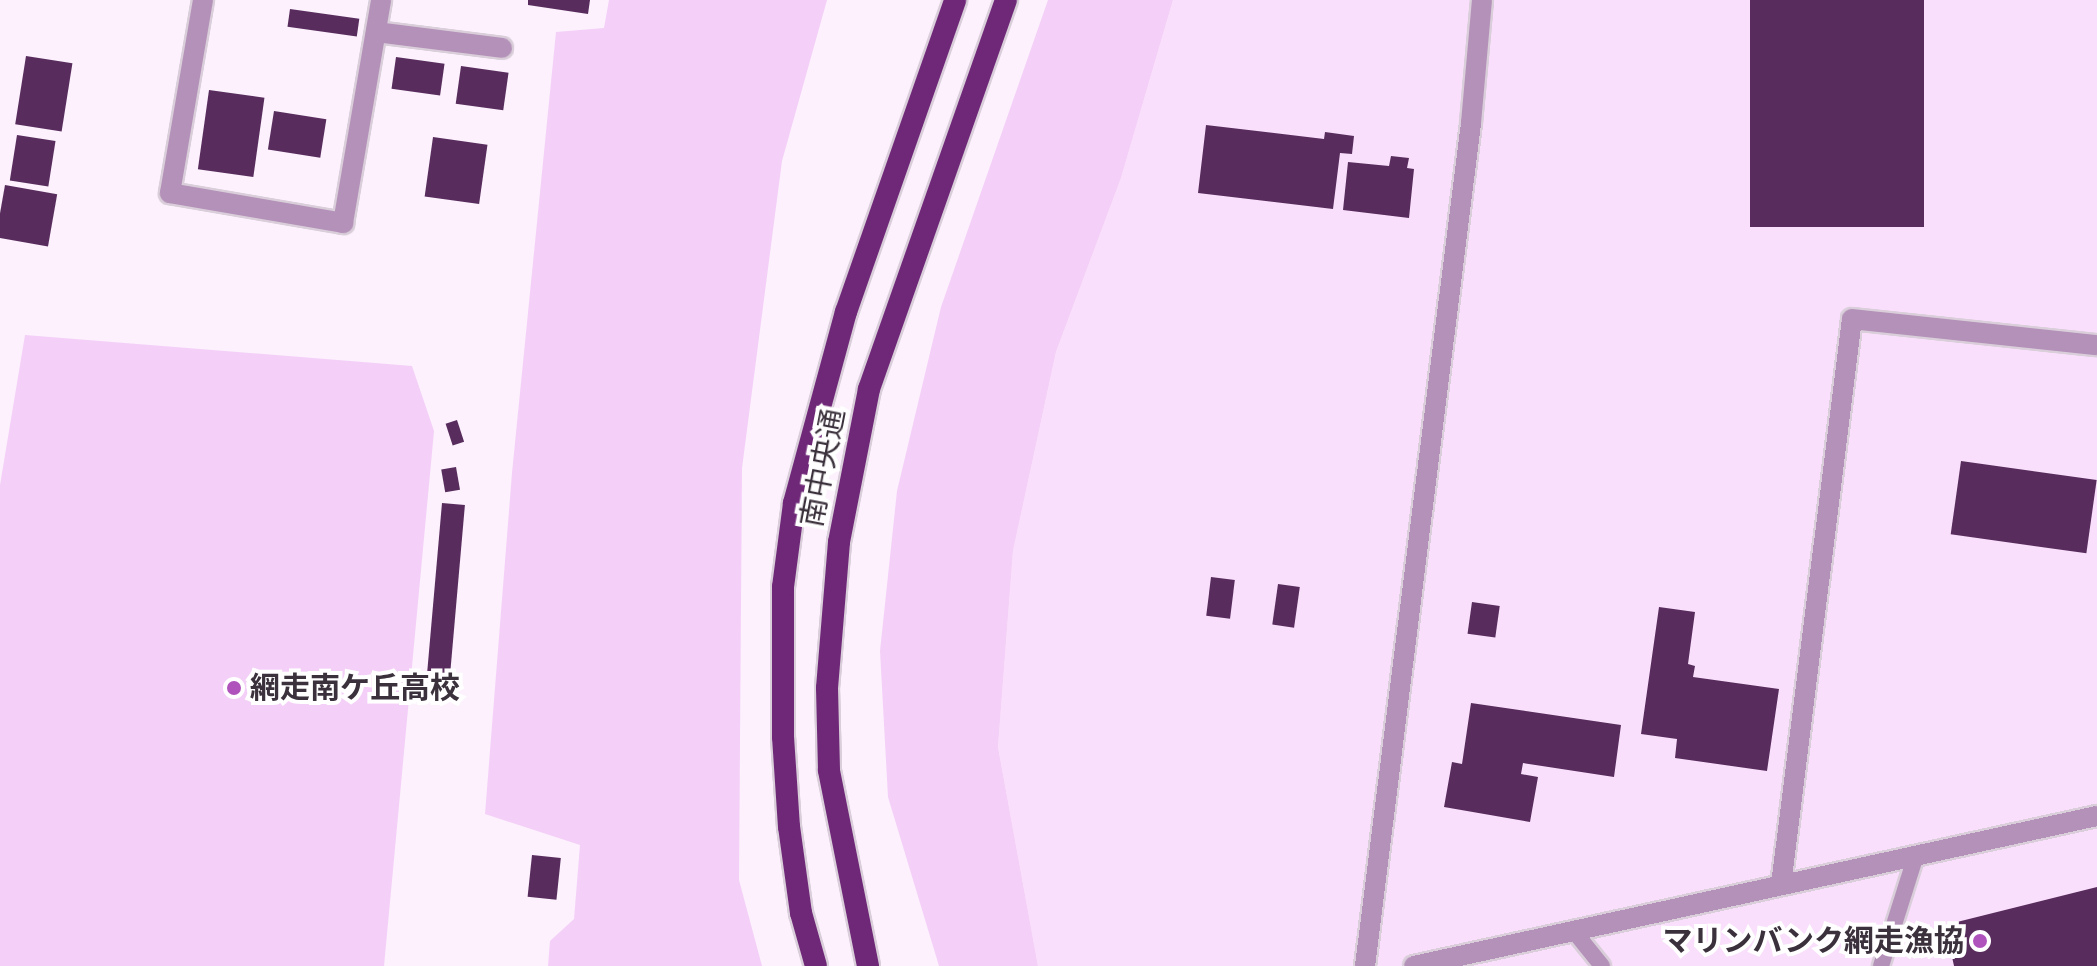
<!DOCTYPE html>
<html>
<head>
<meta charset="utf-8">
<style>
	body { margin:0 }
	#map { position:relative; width:2097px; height:966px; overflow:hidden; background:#fcf1fd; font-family:"Zilla Slab","Noto Sans JP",serif }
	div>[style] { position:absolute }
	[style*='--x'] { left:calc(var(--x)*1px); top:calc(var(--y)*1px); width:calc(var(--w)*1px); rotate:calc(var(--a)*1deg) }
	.built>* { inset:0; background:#f9dffb }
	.green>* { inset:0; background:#f4cff8 }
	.building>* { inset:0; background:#582d5d; transform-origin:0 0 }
	.roads { filter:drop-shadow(2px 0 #d9ceda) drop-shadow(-2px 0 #d9ceda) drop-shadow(0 2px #d9ceda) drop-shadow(0 -2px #d9ceda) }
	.service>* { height:16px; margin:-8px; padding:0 8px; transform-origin:8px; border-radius:8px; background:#b491b8 }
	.minor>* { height:20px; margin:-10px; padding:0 10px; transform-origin:10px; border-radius:10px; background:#b491b8 }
	.tertiary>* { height:20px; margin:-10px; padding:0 10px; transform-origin:10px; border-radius:10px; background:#b491b8 }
	.trunk>* { height:22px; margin:-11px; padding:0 11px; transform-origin:11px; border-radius:11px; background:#6f2878 }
	.dots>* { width:22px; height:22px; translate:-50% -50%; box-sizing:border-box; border:4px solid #fff; border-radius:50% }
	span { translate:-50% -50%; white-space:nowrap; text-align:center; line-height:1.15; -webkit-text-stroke:8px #fff; paint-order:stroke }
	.street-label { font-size:30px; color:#3b313c }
	.poi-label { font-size:30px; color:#3b313c; font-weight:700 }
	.left { translate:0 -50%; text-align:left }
	.right { translate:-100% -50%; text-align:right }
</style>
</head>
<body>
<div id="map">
	<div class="built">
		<i style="clip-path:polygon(1173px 0,2097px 0,2097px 966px,1038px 966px,998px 747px,1013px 551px,1056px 352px,1121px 178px)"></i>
	</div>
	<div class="green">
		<i style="clip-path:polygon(609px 0,827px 0,782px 161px,742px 468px,739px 880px,762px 966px,548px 966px,550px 941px,574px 919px,580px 845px,485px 814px,512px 473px,556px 32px,604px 28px)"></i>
		<i style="clip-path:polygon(1048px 0,1173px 0,1121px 178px,1056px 352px,1013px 551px,998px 747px,1038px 966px,939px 966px,888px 797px,880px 651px,897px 491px,941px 307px)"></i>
		<i style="clip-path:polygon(25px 335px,412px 366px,434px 431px,384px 966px,0 966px,0 485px)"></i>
	</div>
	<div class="building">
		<i style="clip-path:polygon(528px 0,590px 0,588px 14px,528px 5px)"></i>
		<i style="left:1750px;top:0;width:174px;height:227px"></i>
		<i style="left:290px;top:9px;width:70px;height:18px;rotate:8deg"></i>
		<i style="left:26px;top:56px;width:47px;height:69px;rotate:9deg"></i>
		<i style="left:396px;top:57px;width:49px;height:32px;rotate:8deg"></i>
		<i style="left:461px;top:66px;width:48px;height:38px;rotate:8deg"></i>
		<i style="left:209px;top:90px;width:56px;height:80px;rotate:8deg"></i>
		<i style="left:274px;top:111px;width:53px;height:39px;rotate:9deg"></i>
		<i style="clip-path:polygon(1206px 125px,1324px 139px,1325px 132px,1354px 136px,1352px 154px,1340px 153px,1333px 209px,1198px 193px)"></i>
		<i style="left:17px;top:135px;width:39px;height:46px;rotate:9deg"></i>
		<i style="left:433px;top:137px;width:55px;height:60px;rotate:8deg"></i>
		<i style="clip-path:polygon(1391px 156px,1409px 158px,1407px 168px,1414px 169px,1409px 218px,1343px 210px,1348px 162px,1389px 166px)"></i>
		<i style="left:5px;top:185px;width:53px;height:53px;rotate:10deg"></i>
		<i style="left:457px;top:420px;width:23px;height:12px;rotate:72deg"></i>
		<i style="left:1961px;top:461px;width:137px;height:74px;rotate:8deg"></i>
		<i style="left:456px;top:467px;width:23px;height:15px;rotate:80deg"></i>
		<i style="left:442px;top:503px;width:23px;height:180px;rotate:5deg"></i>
		<i style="left:1211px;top:577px;width:24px;height:39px;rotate:7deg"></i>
		<i style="left:1278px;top:584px;width:22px;height:41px;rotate:8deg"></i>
		<i style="left:1472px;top:602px;width:28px;height:32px;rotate:8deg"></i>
		<i style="clip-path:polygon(1659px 607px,1695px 612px,1688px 664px,1695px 666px,1693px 677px,1779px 689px,1767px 771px,1675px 758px,1677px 739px,1641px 734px)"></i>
		<i style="clip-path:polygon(1471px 703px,1621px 725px,1614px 777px,1523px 763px,1521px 774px,1538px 777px,1530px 822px,1444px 807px,1452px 762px,1462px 764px)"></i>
		<i style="left:532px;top:855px;width:29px;height:42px;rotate:6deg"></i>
		<i style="clip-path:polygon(2097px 887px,2097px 966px,1954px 966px,1947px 934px,1957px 922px)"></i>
	</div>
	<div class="roads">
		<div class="service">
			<i style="--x:1573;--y:930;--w:46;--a:51.1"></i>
			<i style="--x:1881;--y:966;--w:116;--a:-72.5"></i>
		</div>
		<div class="minor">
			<i style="--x:203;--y:0;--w:196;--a:99.7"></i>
			<i style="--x:170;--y:193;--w:176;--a:9.8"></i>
			<i style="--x:343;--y:223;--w:226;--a:-80.3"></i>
			<i style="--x:376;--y:32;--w:127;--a:7.2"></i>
			<i style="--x:1781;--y:885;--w:570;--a:-82.85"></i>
			<i style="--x:1852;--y:319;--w:246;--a:6.1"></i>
			<i style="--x:1365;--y:966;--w:850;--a:-82.83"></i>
			<i style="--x:1471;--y:123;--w:123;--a:-84.9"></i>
		</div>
		<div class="tertiary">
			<i style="--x:1414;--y:966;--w:699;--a:-12.39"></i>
		</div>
		<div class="trunk">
			<i style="--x:816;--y:966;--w:55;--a:-105.8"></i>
			<i style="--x:801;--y:913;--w:87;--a:-97.9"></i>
			<i style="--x:789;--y:827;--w:90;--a:-93.8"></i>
			<i style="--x:783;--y:737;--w:150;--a:-90"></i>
			<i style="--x:783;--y:587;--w:85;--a:-82.5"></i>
			<i style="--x:794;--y:503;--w:198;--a:-74.8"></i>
			<i style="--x:846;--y:312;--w:330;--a:-70.7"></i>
			<i style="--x:868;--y:966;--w:200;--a:-101.3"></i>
			<i style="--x:829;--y:770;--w:82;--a:-91.4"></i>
			<i style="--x:827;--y:688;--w:146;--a:-85.3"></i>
			<i style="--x:839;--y:542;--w:156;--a:-78.9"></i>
			<i style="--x:869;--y:389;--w:412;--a:-70.6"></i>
		</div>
	</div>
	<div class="dots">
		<i style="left:234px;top:688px;background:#b052bc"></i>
		<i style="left:1980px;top:941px;background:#b052bc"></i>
	</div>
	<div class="street-label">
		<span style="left:823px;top:468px;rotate:-79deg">南中央通</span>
	</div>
	<div class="poi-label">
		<span class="left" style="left:250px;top:688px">網走南ケ丘高校</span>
		<span class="right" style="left:1964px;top:941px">マリンバンク網走漁協</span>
	</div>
</div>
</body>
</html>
